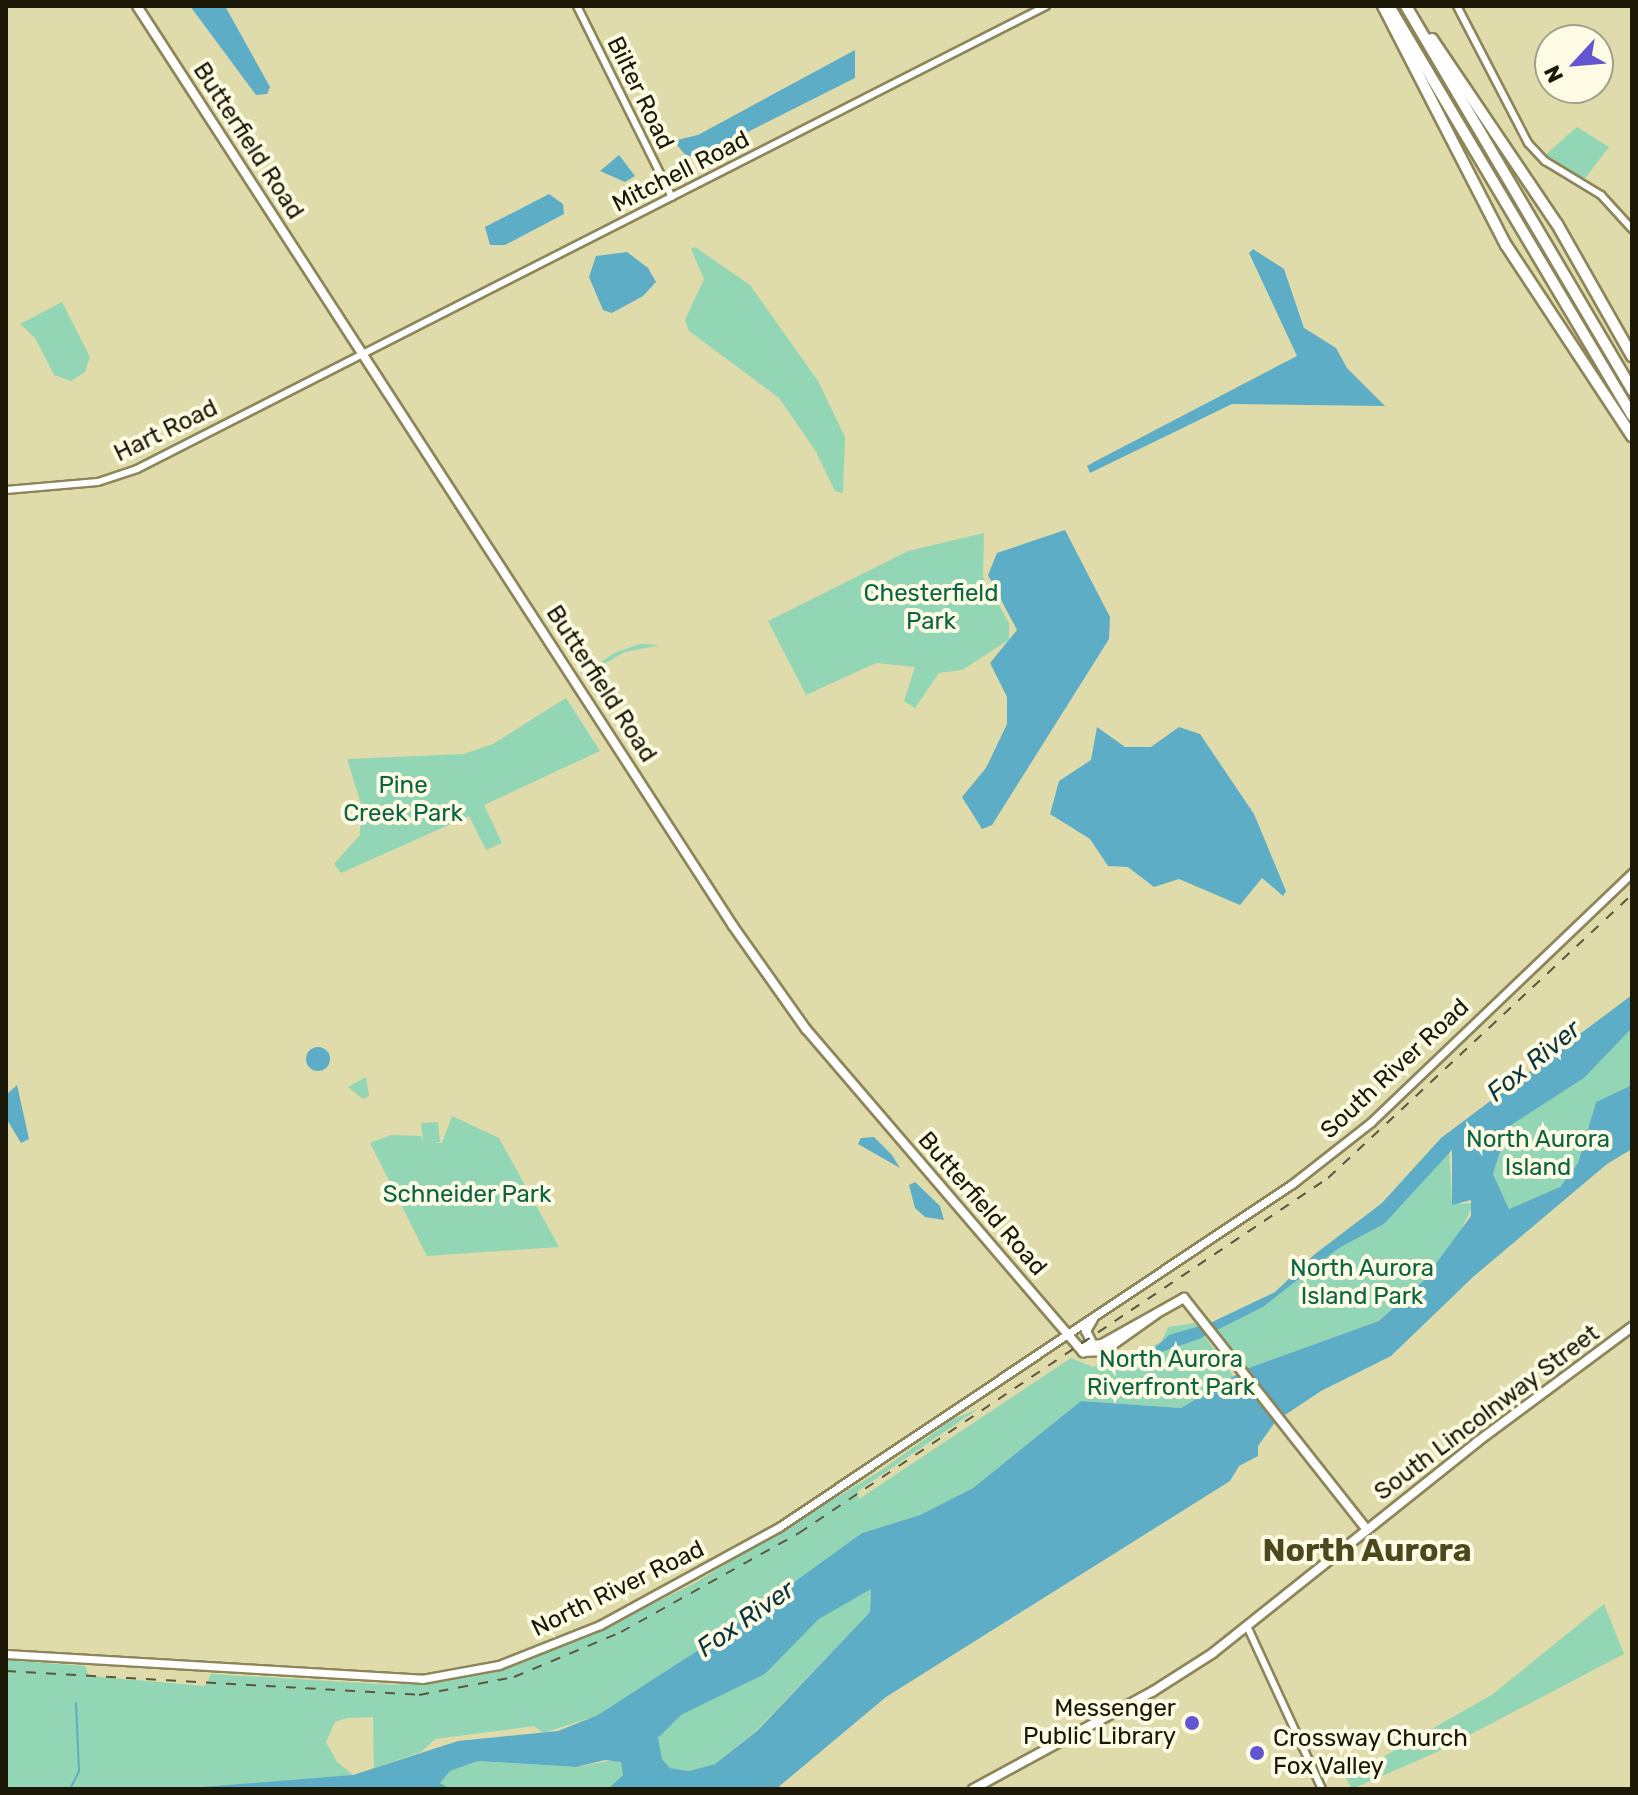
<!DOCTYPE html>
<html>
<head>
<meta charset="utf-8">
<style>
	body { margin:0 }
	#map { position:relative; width:1638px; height:1795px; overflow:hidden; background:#e0dbab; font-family:Rubik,sans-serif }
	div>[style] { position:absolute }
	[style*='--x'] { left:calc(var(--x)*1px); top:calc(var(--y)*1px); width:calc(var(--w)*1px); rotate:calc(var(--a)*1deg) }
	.green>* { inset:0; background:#93d6b5 }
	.water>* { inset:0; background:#5eadc7 }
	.round { border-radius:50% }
	.stream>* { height:2px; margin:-1px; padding:0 1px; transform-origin:1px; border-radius:1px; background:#5eadc7 }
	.roads { filter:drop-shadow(2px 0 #8c865a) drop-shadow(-2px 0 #8c865a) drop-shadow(0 2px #8c865a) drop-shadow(0 -2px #8c865a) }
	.tertiary>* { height:6px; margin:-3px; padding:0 3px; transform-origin:3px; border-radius:3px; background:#fff }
	.secondary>* { height:7px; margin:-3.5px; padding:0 3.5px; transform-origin:3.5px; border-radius:3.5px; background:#fff }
	.primary>* { height:8px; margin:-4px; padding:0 4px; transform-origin:4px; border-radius:4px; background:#fff }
	.motorway>* { height:10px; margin:-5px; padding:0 5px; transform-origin:5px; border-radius:5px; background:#fff }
	.rail>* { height:2px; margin-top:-1px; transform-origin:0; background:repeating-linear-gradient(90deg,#5b573c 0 10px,transparent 0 20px) }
	.dots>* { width:22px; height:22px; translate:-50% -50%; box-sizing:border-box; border:4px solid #fdfbe3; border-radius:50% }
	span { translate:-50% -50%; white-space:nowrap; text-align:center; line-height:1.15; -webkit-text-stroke:8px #fdfbe3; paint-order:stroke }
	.street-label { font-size:24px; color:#1b1807 }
	.park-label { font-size:24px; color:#0c6444 }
	.poi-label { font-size:24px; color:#1b1807 }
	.right { translate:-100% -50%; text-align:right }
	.left { translate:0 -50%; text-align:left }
	.water-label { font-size:26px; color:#0e343f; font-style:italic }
	.district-label { font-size:32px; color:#4c471c; font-weight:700 }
	.frame { position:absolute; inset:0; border:8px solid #1b1807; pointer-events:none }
	.north { position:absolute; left:1534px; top:24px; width:80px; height:80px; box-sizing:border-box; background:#fdfbe3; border:2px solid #a3a08b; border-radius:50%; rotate:244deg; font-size:22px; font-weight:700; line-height:32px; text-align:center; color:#1b1807 }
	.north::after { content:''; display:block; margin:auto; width:28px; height:36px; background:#6156cf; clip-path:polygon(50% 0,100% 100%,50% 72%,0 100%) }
</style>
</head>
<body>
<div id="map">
	<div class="green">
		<i style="clip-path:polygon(1577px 127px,1609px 147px,1583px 181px,1544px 156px)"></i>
		<i style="clip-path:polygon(695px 247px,750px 285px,818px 381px,845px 437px,843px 493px,835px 491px,815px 450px,779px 398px,689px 331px,685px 320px,704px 279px,691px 249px)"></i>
		<i style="clip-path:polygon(62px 302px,90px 357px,85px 372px,71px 381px,54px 375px,35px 338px,20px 324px)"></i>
		<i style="clip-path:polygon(984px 533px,983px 577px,1009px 623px,1009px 640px,962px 670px,939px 673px,915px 708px,904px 701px,915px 667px,876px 663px,806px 695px,768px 621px,908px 551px)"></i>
		<i style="clip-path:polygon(640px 644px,660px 645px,625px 652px,582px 676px,614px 653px)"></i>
		<i style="clip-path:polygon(566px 698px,600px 751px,484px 805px,502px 843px,486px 850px,469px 816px,341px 873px,334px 864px,360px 835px,361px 804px,347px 759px,464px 754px,493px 744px)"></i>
		<i style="clip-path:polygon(1632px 1028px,1632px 1085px,1596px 1102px,1578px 1163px,1560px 1187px,1509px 1209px,1493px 1174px,1508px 1127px,1584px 1078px)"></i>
		<i style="clip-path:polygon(366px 1077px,369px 1096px,363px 1099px,348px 1087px)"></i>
		<i style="clip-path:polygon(452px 1116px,499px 1138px,559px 1247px,427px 1256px,370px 1143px,391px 1135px,421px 1136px,423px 1142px,421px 1123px,438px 1122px,440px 1142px,434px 1143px,442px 1143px)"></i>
		<i style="clip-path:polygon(1449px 1149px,1452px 1204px,1474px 1203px,1456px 1240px,1423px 1281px,1379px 1321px,1246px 1369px,1215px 1328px,1263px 1307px,1339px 1248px,1384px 1224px)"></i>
		<i style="clip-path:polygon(1195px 1323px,1234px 1377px,1181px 1408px,1081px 1401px,973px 1488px,920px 1515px,862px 1533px,714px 1640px,599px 1715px,543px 1733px,534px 1726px,435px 1739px,421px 1752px,374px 1768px,373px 1717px,347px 1718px,335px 1722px,326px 1742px,337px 1762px,353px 1775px,330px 1779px,178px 1789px,6px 1789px,6px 1660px,85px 1666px,89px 1676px,205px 1686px,211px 1674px,397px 1685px,495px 1672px,580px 1640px,693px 1584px,880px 1471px,953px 1419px,978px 1409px,858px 1491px,859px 1499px,1071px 1358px,1093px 1367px,1107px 1358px,1114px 1369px,1162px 1341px,1168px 1327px)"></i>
		<i style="clip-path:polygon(871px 1588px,870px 1612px,758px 1729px,715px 1764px,689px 1771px,670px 1768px,661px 1758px,658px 1738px,681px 1715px,765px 1674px,819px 1619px)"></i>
		<i style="clip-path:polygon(1604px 1604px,1624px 1654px,1437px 1752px,1352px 1789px,1346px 1778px,1493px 1694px)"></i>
		<i style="clip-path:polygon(614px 1760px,621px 1762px,623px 1775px,608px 1789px,450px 1789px,439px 1783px,450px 1771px,478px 1761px,576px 1767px)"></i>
	</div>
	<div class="water">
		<i style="clip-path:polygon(190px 6px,225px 6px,270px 87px,267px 94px,256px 95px)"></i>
		<i style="clip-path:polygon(855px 50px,855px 78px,720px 146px,687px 157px,677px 145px,677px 140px,698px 135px)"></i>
		<i style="clip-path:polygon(619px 155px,635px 176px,625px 182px,600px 171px)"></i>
		<i style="clip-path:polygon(549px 194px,563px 204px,564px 214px,505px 245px,490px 245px,485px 227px)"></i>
		<i style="clip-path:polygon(1253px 249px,1284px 269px,1304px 328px,1336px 348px,1347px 368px,1385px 406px,1232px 404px,1090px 473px,1087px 466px,1094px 462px,1297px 356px,1249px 253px)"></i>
		<i style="clip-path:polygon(627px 252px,648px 268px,656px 282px,643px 296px,612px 313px,603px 310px,589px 277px,596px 256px)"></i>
		<i style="clip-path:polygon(1065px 530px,1110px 617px,1109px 639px,992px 825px,982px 829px,962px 797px,986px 768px,1007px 724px,1007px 697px,990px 663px,1017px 630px,988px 575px,997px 553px)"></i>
		<i style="clip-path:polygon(1097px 727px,1125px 747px,1151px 747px,1179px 727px,1200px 734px,1254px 814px,1286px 891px,1283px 896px,1262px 878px,1240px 905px,1179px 879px,1154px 887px,1128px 867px,1108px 866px,1090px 839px,1050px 814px,1059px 781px,1091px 760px)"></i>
		<i style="clip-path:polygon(evenodd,1632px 995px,1632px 1028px,1584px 1078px,1508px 1127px,1493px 1174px,1509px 1209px,1560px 1187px,1578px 1163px,1596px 1102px,1632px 1085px,1632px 1149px,1607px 1164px,1473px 1277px,1391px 1356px,1321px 1391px,1276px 1421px,1258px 1446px,1258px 1456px,1239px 1466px,1230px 1481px,886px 1697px,776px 1789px,608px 1789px,623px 1775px,621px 1762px,605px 1760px,576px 1767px,478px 1761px,450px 1771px,440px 1783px,450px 1789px,178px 1789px,353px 1775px,458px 1741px,558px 1731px,598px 1715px,714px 1640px,862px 1533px,920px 1515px,973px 1488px,1081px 1401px,1181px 1408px,1246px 1369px,1379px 1321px,1423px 1281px,1471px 1216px,1471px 1200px,1452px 1205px,1452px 1150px,1384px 1224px,1339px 1248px,1263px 1307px,1199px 1339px,1144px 1358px,1169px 1335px,1210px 1323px,1275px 1292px,1315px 1254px,1382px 1203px,1441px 1138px,1632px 995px,871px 1589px,870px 1612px,758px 1730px,715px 1764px,689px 1771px,670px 1768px,662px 1759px,658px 1738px,681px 1715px,765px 1674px,819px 1619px,871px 1589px)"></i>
		<i class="round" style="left:306px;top:1047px;width:24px;height:24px"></i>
		<i style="clip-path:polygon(17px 1085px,29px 1139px,21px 1143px,6px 1118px,6px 1095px)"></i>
		<i style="clip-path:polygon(874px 1137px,892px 1155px,900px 1168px,858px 1144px,861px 1138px)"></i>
		<i style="clip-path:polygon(915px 1182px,940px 1206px,944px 1220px,925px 1217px,915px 1208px,909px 1185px)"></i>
	</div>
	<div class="stream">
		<i style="--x:70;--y:1789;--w:20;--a:-63"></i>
		<i style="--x:79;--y:1771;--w:68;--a:-92.5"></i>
	</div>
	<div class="roads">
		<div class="tertiary">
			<i style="--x:577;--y:6;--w:213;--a:63.6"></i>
			<i style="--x:1457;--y:6;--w:154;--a:62.6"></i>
			<i style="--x:1528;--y:143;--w:25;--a:47"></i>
			<i style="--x:1545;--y:161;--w:66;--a:31.3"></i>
			<i style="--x:1601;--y:195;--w:46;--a:47.6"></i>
			<i style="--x:6;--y:490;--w:92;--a:-5"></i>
			<i style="--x:98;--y:482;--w:41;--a:-18.4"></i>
			<i style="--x:137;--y:469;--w:1020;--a:-26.99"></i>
			<i style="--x:1247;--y:1626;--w:179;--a:65.3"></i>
		</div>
		<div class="secondary">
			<i style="--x:6;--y:1654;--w:417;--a:3.4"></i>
			<i style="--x:422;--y:1679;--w:78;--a:-10.3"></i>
			<i style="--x:499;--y:1665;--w:109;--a:-21.6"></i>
			<i style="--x:600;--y:1625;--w:204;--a:-28.7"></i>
			<i style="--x:779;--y:1527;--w:617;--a:-33.77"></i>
			<i style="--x:1292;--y:1184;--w:100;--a:-38.1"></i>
			<i style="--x:1371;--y:1122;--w:361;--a:-43.7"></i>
		</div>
		<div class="primary">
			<i style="--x:137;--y:6;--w:1096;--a:57.06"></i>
			<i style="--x:733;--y:926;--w:126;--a:54.7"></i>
			<i style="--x:806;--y:1029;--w:426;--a:49.4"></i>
			<i style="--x:1083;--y:1352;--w:21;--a:-3"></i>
			<i style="--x:1104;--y:1351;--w:64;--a:-35.4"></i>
			<i style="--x:1093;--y:1319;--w:14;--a:120"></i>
			<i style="--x:1086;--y:1331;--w:16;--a:63"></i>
			<i style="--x:1080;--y:1347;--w:22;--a:-8"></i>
			<i style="--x:1102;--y:1344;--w:94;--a:-29.3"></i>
			<i style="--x:1184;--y:1298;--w:295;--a:51.7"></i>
			<i style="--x:973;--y:1789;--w:204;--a:-28.5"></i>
			<i style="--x:1152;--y:1692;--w:72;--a:-32.6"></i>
			<i style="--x:1213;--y:1653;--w:338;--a:-38.6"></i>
			<i style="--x:1477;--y:1442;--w:193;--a:-36.6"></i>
		</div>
		<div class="motorway">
			<i style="--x:1383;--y:6;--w:269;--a:62.8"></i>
			<i style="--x:1506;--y:245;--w:229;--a:56.6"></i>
			<i style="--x:1406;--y:6;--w:446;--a:59.5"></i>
			<i style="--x:1392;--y:11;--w:471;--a:59.3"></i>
			<i style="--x:1432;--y:39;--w:223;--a:56"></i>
			<i style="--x:1557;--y:224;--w:152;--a:60.4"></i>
		</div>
	</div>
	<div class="rail">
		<i style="--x:6;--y:1671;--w:414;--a:3.3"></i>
		<i style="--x:419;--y:1695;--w:97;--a:-10.7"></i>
		<i style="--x:514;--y:1677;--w:116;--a:-22.8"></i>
		<i style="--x:621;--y:1632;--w:204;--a:-29.1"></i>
		<i style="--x:799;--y:1533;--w:637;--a:-33.86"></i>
		<i style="--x:1328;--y:1178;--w:415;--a:-43"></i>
	</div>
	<div class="dots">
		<i style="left:1192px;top:1723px;background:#6156cf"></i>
		<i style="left:1257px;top:1753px;background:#6156cf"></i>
	</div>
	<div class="street-label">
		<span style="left:640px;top:93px;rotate:64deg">Bilter Road</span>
		<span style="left:248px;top:141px;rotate:57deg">Butterfield Road</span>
		<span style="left:681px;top:172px;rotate:-27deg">Mitchell Road</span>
		<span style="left:166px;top:431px;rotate:-26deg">Hart Road</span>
		<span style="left:601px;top:684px;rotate:57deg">Butterfield Road</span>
		<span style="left:1395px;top:1069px;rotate:-43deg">South River Road</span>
		<span style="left:982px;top:1204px;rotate:49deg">Butterfield Road</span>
		<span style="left:1487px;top:1413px;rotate:-37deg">South Lincolnway Street</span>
		<span style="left:618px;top:1589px;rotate:-26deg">North River Road</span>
	</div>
	<div class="park-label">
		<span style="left:931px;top:608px">Chesterfield<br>Park</span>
		<span style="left:403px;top:800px">Pine<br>Creek Park</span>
		<span style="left:1538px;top:1154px">North Aurora<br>Island</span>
		<span style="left:467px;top:1195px">Schneider Park</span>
		<span style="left:1362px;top:1283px">North Aurora<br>Island Park</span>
		<span style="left:1171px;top:1374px">North Aurora<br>Riverfront Park</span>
	</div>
	<div class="poi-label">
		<span class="right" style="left:1176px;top:1723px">Messenger<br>Public Library</span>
		<span class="left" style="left:1273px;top:1753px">Crossway Church<br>Fox Valley</span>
	</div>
	<div class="water-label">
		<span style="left:1534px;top:1061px;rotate:-39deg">Fox River</span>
		<span style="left:746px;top:1619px;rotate:-35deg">Fox River</span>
	</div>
	<div class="district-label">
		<span style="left:1367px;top:1550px">North Aurora</span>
	</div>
	<div class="frame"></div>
	<div class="north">N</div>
</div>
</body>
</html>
